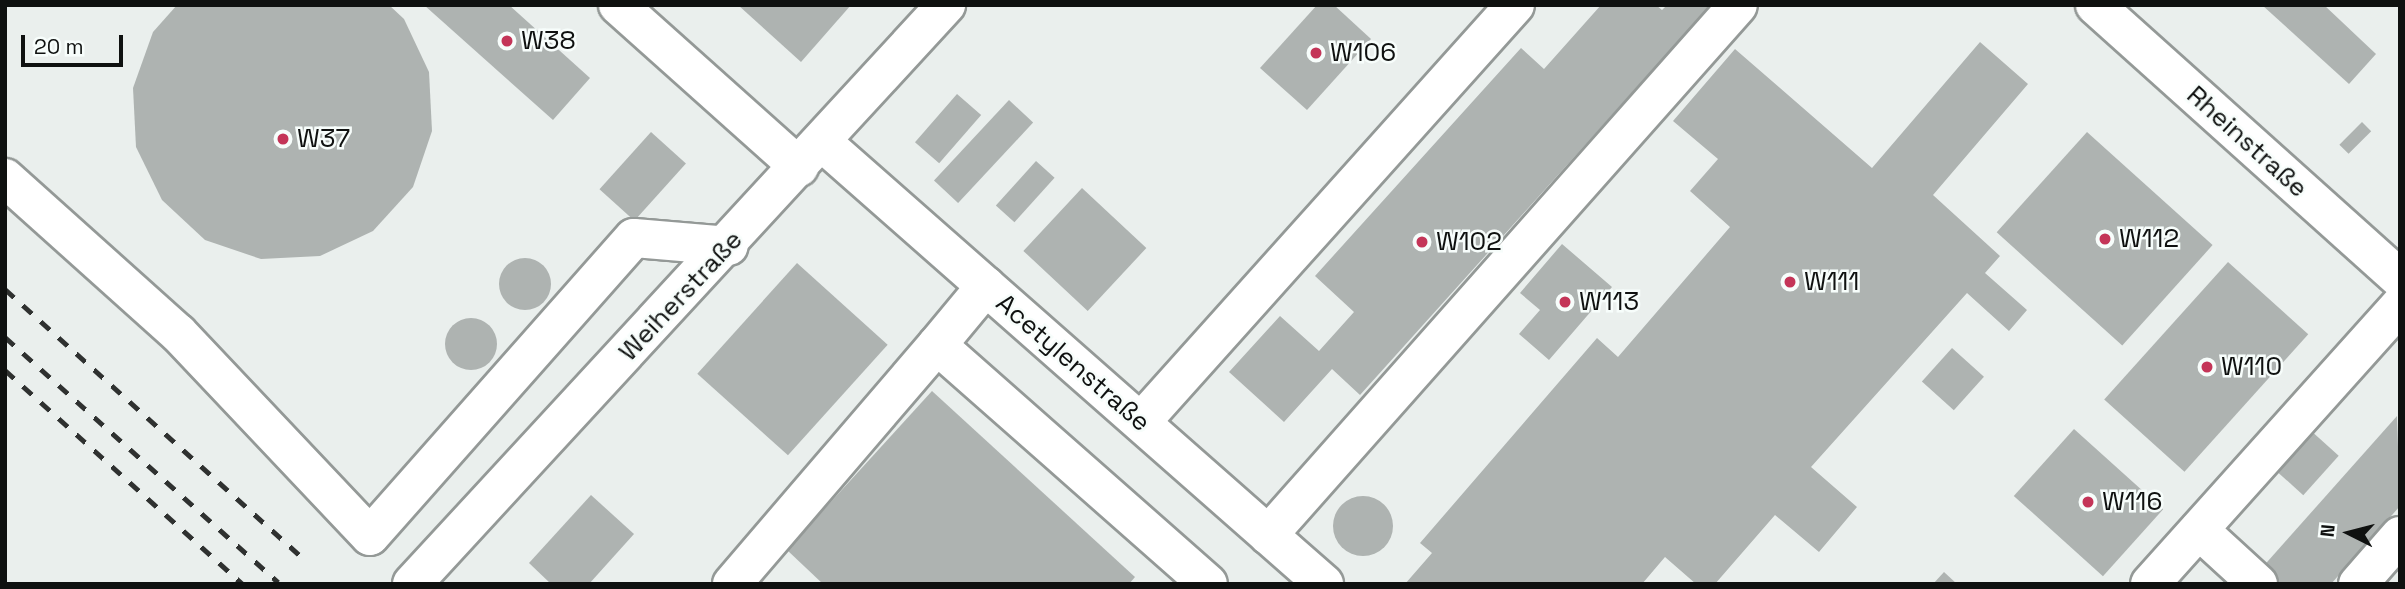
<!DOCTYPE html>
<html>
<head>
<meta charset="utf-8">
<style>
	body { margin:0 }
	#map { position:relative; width:2405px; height:589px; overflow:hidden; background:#eaefed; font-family:"Space Grotesk",sans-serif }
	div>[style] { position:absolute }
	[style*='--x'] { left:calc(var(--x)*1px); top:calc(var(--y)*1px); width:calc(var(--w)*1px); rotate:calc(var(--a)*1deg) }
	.building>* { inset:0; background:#aeb3b1; transform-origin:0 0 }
	.round { border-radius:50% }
	.roads { filter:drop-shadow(2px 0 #949997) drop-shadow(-2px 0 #949997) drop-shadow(0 2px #949997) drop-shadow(0 -2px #949997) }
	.minor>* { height:38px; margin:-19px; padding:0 19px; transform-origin:19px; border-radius:19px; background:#fff }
	.rail>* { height:5px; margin-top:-2.5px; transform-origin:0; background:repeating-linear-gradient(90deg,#2f3130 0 12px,transparent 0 24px) }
	.dots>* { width:19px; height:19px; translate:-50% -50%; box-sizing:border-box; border:4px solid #f7fdfb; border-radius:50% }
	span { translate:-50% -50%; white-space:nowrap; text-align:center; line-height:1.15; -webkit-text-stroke:5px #f7fdfb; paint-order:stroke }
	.poi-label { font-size:26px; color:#0f1110 }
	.left { translate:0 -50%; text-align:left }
	.street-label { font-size:26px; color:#0f1110 }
	.frame { position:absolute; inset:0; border:7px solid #0f1110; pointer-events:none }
	.north { position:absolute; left:2314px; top:498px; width:70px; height:70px; -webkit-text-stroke:5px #f7fdfb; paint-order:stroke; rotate:276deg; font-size:19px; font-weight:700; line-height:28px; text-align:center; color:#0f1110 }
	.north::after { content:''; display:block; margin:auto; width:24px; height:32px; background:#0f1110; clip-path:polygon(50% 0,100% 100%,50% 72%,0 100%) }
	.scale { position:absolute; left:21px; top:35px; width:102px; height:32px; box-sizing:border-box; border:4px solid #0f1110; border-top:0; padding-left:9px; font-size:21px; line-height:24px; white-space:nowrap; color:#0f1110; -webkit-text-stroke:5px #f7fdfb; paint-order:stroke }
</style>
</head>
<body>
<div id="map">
	<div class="building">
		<i style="clip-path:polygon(177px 5px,389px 5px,404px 19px,429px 72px,432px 131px,413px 187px,373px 231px,320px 256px,261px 259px,205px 240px,162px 200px,136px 147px,133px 88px,153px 32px)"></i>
		<i style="clip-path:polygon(424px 5px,509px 5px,590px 78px,553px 120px)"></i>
		<i style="clip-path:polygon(738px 5px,851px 5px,801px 62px)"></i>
		<i style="clip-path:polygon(1317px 5px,1334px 5px,1371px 39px,1307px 110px,1260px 68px)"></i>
		<i style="clip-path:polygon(1601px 5px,1656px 5px,1662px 10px,1667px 5px,1711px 5px,1360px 395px,1332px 369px,1284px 422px,1229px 372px,1280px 316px,1319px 351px,1354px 312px,1315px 276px,1521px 48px,1544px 69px)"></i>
		<i style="clip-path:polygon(2262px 5px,2324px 5px,2376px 54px,2349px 84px)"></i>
		<i style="clip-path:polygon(1980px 42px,2028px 84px,1933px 195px,2000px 256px,1985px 273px,2027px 310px,2009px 331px,1967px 293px,1811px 467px,1857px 507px,1819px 552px,1775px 515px,1715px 584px,1696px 584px,1665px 557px,1642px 584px,1405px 584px,1432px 553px,1420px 543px,1597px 338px,1618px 357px,1730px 227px,1690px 191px,1718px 159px,1673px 121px,1735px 49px,1872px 168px)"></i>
		<i style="left:957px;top:94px;width:32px;height:64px;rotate:41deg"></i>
		<i style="left:1009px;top:100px;width:33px;height:110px;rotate:43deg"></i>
		<i style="left:2362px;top:122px;width:13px;height:32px;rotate:45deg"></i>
		<i style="left:651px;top:132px;width:47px;height:77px;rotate:42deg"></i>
		<i style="left:2087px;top:132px;width:169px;height:135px;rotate:42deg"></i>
		<i style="left:1036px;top:161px;width:25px;height:60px;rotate:42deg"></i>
		<i style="left:1082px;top:188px;width:88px;height:86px;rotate:43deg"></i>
		<i style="clip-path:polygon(1562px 244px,1612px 287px,1549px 360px,1519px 334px,1540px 310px,1520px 293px)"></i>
		<i class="round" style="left:499px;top:258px;width:52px;height:52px"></i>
		<i style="left:2228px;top:262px;width:108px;height:185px;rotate:42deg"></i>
		<i style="left:797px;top:263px;width:122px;height:149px;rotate:42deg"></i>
		<i class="round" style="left:445px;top:318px;width:52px;height:52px"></i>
		<i style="left:1952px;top:348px;width:43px;height:45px;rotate:42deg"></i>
		<i style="clip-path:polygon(932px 391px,1135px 577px,1129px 584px,823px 584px,787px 550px)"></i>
		<i style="clip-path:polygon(2397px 416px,2400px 506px,2331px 584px,2276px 584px,2260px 570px)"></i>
		<i style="left:2074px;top:429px;width:120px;height:90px;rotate:42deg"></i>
		<i style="left:2309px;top:429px;width:40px;height:53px;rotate:42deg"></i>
		<i style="clip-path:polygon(591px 495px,634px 534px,589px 584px,551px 584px,529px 563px)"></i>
		<i class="round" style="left:1333px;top:496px;width:60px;height:60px"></i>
		<i style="clip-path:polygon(1944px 572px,1957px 584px,1933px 584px)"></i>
	</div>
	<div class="roads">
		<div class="minor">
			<i style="--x:618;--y:5;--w:243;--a:41.8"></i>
			<i style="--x:2095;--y:5;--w:410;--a:41.9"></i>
			<i style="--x:822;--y:142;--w:669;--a:41.36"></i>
			<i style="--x:5;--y:178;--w:232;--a:41.9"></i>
			<i style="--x:178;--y:333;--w:279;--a:46.6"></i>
			<i style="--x:370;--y:536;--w:398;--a:-48.5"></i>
			<i style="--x:634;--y:238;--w:95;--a:4.8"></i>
			<i style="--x:986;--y:286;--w:77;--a:129.7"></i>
			<i style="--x:937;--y:345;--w:361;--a:41.4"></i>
			<i style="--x:1141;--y:422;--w:560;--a:-48.11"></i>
			<i style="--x:2199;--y:530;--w:80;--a:42.5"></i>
			<i style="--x:1268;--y:535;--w:708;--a:-48.43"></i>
			<i style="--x:412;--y:584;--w:788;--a:-47.32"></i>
			<i style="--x:732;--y:584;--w:315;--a:-49.4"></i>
			<i style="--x:2150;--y:584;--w:375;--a:-48.1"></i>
			<i style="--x:2358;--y:584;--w:64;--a:-48.8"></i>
		</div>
	</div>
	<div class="rail">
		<i style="--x:5;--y:289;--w:406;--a:42.1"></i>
		<i style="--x:5;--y:337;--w:367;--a:41.9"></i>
		<i style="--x:5;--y:370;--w:320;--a:42"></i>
	</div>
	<div class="dots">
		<i style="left:507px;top:41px;background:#c43558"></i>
		<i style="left:1316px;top:53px;background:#c43558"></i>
		<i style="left:283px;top:139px;background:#c43558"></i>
		<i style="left:2105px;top:239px;background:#c43558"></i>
		<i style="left:1422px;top:242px;background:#c43558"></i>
		<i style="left:1790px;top:282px;background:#c43558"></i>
		<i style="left:1565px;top:302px;background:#c43558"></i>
		<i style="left:2207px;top:367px;background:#c43558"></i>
		<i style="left:2088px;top:502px;background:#c43558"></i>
	</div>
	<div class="poi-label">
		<span class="left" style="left:521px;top:41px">W38</span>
		<span class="left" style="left:1330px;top:53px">W106</span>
		<span class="left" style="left:297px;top:139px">W37</span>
		<span class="left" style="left:2119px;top:239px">W112</span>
		<span class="left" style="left:1436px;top:242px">W102</span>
		<span class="left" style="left:1804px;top:282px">W111</span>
		<span class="left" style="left:1579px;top:302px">W113</span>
		<span class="left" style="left:2221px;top:367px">W110</span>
		<span class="left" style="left:2102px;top:502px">W116</span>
	</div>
	<div class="street-label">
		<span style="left:2247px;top:142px;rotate:42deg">Rheinstraße</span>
		<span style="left:681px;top:296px;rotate:-47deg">Weiherstraße</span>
		<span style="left:1073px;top:363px;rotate:41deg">Acetylenstraße</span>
	</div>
	<div class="frame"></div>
	<div class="north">N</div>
	<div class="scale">20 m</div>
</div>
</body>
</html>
